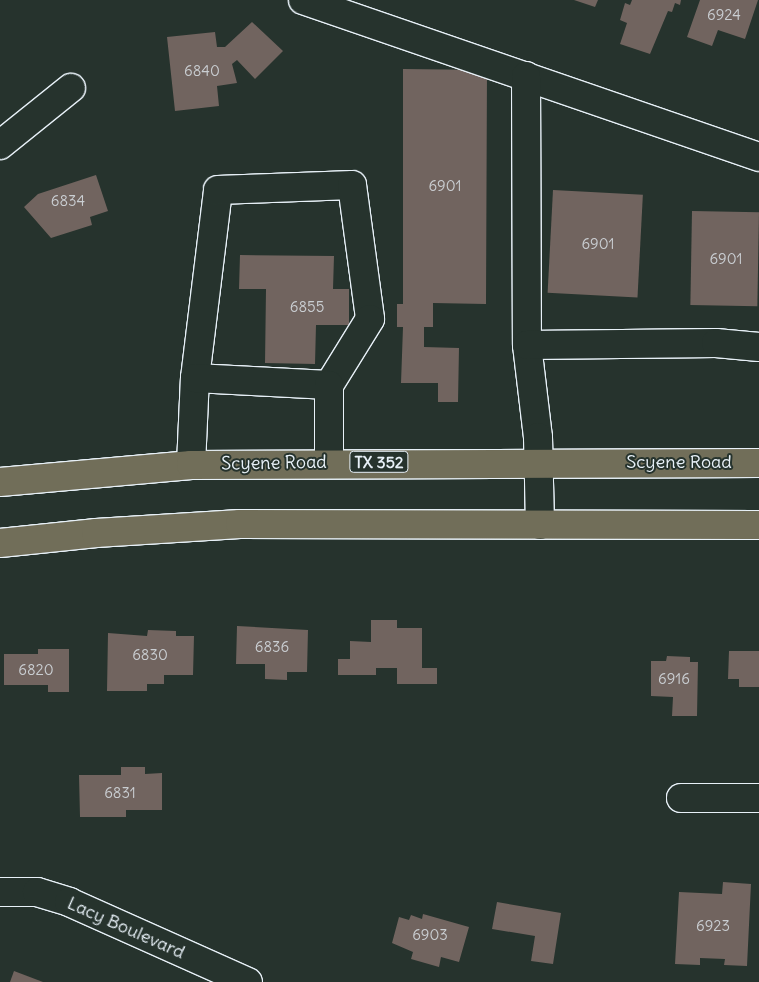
<!DOCTYPE html>
<html>
<head>
<meta charset="utf-8">
<style>
	body { margin:0 }
	#map { position:relative; width:759px; height:982px; overflow:hidden; background:#26332d; font-family:Delius,sans-serif }
	div>[style] { position:absolute }
	[style*='--x'] { left:calc(var(--x)*1px); top:calc(var(--y)*1px); width:calc(var(--w)*1px); rotate:calc(var(--a)*1deg) }
	.building>* { inset:0; background:#71645f; transform-origin:0 0 }
	.roads { filter:drop-shadow(1px 0 #e8f1f8) drop-shadow(-1px 0 #e8f1f8) drop-shadow(0 1px #e8f1f8) drop-shadow(0 -1px #e8f1f8) }
	.minor>* { height:28px; margin:-14px; padding:0 14px; transform-origin:14px; border-radius:14px; background:#26332d }
	.major>* { height:28px; margin:-14px; padding:0 14px; transform-origin:14px; border-radius:14px; background:#716e59 }
	span { translate:-50% -50%; white-space:nowrap; text-align:center; line-height:1.15; -webkit-text-stroke:4px #26332d; paint-order:stroke }
	.number-label { font-size:15px; color:#caced2 }
	.number-label span { -webkit-text-stroke-width:0 }
	.shield-label span { padding:1px 4px; background:#26332d; border:1px solid; border-radius:4px; -webkit-text-stroke-width:0 }
	.shield-label { font-size:16px; color:#e8f1f8; font-weight:700 }
	.street-label { font-size:18px; color:#e8f1f8 }
</style>
</head>
<body>
<div id="map">
	<div class="building">
		<i style="clip-path:polygon(574px 0,598px 0,595px 7px)"></i>
		<i style="clip-path:polygon(632px 0,681px 0,680px 5px,675px 3px,672px 12px,668px 11px,650px 54px,620px 44px,627px 23px,620px 20px,625px 3px,630px 5px)"></i>
		<i style="clip-path:polygon(700px 0,758px 0,745px 39px,718px 30px,712px 46px,687px 37px)"></i>
		<i style="clip-path:polygon(252px 22px,283px 51px,255px 79px,237px 60px,232px 64px,237px 83px,217px 86px,219px 106px,175px 111px,167px 37px,215px 32px,217px 47px,225px 47px)"></i>
		<i style="clip-path:polygon(403px 69px,487px 70px,486px 304px,433px 303px,433px 327px,424px 327px,424px 347px,459px 348px,458px 402px,438px 402px,438px 383px,401px 383px,403px 327px,397px 327px,397px 304px,403px 304px)"></i>
		<i style="clip-path:polygon(96px 175px,108px 211px,90px 217px,92px 225px,51px 238px,24px 207px,38px 194px)"></i>
		<i style="left:553px;top:190px;width:90px;height:103px;rotate:3deg"></i>
		<i style="left:692px;top:211px;width:67px;height:94px;rotate:1deg"></i>
		<i style="clip-path:polygon(240px 255px,334px 256px,333px 289px,349px 289px,349px 325px,316px 325px,315px 364px,265px 363px,266px 289px,239px 289px)"></i>
		<i style="clip-path:polygon(371px 620px,397px 620px,397px 628px,422px 628px,422px 668px,437px 668px,437px 684px,397px 684px,397px 668px,376px 668px,376px 675px,338px 675px,338px 659px,350px 659px,350px 641px,371px 642px)"></i>
		<i style="clip-path:polygon(237px 626px,308px 630px,307px 672px,287px 672px,287px 680px,265px 679px,265px 664px,236px 664px)"></i>
		<i style="clip-path:polygon(148px 630px,176px 631px,176px 636px,194px 636px,193px 675px,164px 675px,164px 684px,147px 684px,147px 691px,107px 691px,108px 633px,147px 636px)"></i>
		<i style="clip-path:polygon(38px 649px,69px 649px,69px 692px,48px 692px,48px 685px,4px 685px,4px 654px,38px 654px)"></i>
		<i style="clip-path:polygon(729px 651px,759px 651px,759px 687px,739px 687px,739px 679px,728px 679px)"></i>
		<i style="clip-path:polygon(667px 656px,690px 657px,690px 662px,698px 662px,697px 716px,672px 716px,673px 697px,651px 696px,651px 661px,666px 661px)"></i>
		<i style="clip-path:polygon(121px 767px,145px 767px,145px 774px,162px 773px,162px 810px,126px 810px,126px 817px,80px 817px,79px 775px,121px 775px)"></i>
		<i style="clip-path:polygon(723px 882px,751px 884px,747px 966px,724px 965px,725px 959px,700px 958px,700px 965px,675px 964px,679px 892px,722px 894px)"></i>
		<i style="clip-path:polygon(497px 902px,561px 913px,553px 964px,531px 961px,535px 936px,492px 929px)"></i>
		<i style="clip-path:polygon(423px 914px,469px 927px,459px 962px,441px 957px,439px 967px,411px 959px,413px 952px,392px 943px,399px 917px,409px 920px,411px 915px,422px 919px)"></i>
		<i style="clip-path:polygon(14px 971px,43px 982px,10px 982px)"></i>
	</div>
	<div class="roads">
		<div class="minor">
			<i style="--x:303;--y:0;--w:482;--a:19"></i>
			<i style="--x:526;--y:76;--w:269;--a:89.8"></i>
			<i style="--x:527;--y:345;--w:93;--a:83.2"></i>
			<i style="--x:538;--y:437;--w:88;--a:88.7"></i>
			<i style="--x:0;--y:145;--w:91;--a:-38.8"></i>
			<i style="--x:527;--y:345;--w:189;--a:-0.6"></i>
			<i style="--x:716;--y:343;--w:43;--a:5.3"></i>
			<i style="--x:195;--y:378;--w:189;--a:-83"></i>
			<i style="--x:218;--y:190;--w:134;--a:-2.1"></i>
			<i style="--x:352;--y:185;--w:135;--a:82.3"></i>
			<i style="--x:370;--y:319;--w:78;--a:121.8"></i>
			<i style="--x:191;--y:465;--w:87;--a:-87.4"></i>
			<i style="--x:195;--y:378;--w:134;--a:3"></i>
			<i style="--x:329;--y:385;--w:77;--a:90"></i>
			<i style="--x:681;--y:798;--w:78;--a:0"></i>
			<i style="--x:0;--y:892;--w:37;--a:0"></i>
			<i style="--x:37;--y:892;--w:34;--a:17"></i>
			<i style="--x:69;--y:902;--w:196;--a:24.1"></i>
		</div>
		<div class="major">
			<i style="--x:0;--y:482;--w:192;--a:-5.1"></i>
			<i style="--x:191;--y:465;--w:568;--a:-0.2"></i>
			<i style="--x:0;--y:543;--w:97;--a:-5.9"></i>
			<i style="--x:96;--y:533;--w:144;--a:-3.6"></i>
			<i style="--x:240;--y:524;--w:519;--a:0.11"></i>
		</div>
	</div>
	<div class="number-label">
		<span style="left:724px;top:15px">6924</span>
		<span style="left:202px;top:71px">6840</span>
		<span style="left:445px;top:186px">6901</span>
		<span style="left:68px;top:201px">6834</span>
		<span style="left:598px;top:244px">6901</span>
		<span style="left:726px;top:259px">6901</span>
		<span style="left:307px;top:307px">6855</span>
		<span style="left:272px;top:647px">6836</span>
		<span style="left:150px;top:655px">6830</span>
		<span style="left:36px;top:670px">6820</span>
		<span style="left:674px;top:679px">6916</span>
		<span style="left:120px;top:793px">6831</span>
		<span style="left:713px;top:926px">6923</span>
		<span style="left:430px;top:935px">6903</span>
	</div>
	<div class="shield-label">
		<span style="left:379px;top:462px">TX 352</span>
	</div>
	<div class="street-label">
		<span style="left:679px;top:462px">Scyene Road</span>
		<span style="left:274px;top:463px;rotate:-1deg">Scyene Road</span>
		<span style="left:126px;top:928px;rotate:24deg">Lacy Boulevard</span>
	</div>
</div>
</body>
</html>
